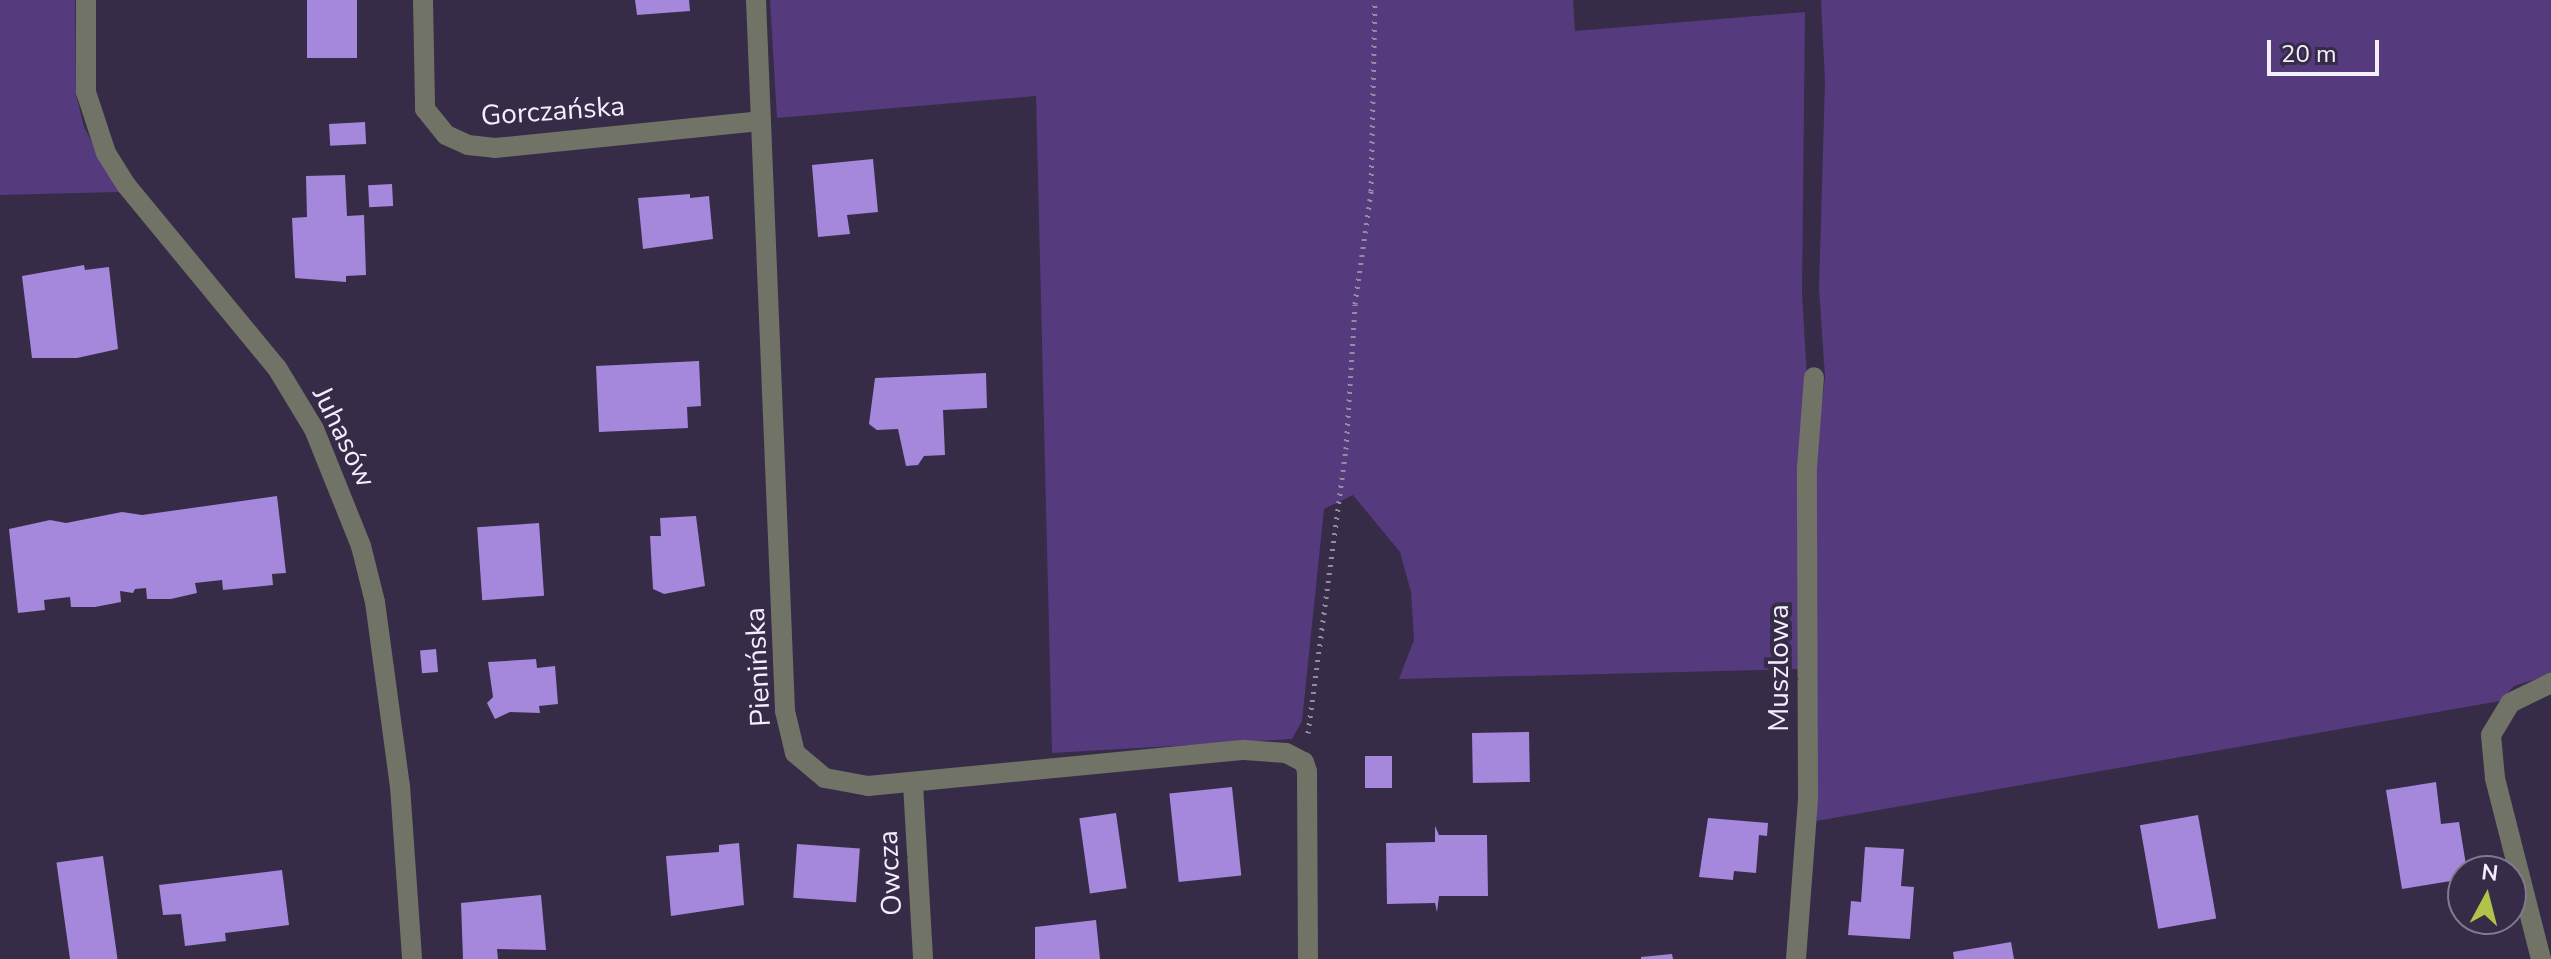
<!DOCTYPE html>
<html>
<head>
<meta charset="utf-8">
<style>
	body { margin:0 }
	#map { position:relative; width:2551px; height:959px; overflow:hidden; background:#362c48; font-family:"Nunito Sans",sans-serif }
	div>[style] { position:absolute }
	[style*='--x'] { left:calc(var(--x)*1px); top:calc(var(--y)*1px); width:calc(var(--w)*1px); rotate:calc(var(--a)*1deg) }
	.green>* { inset:0; background:#553a7e }
	.building>* { inset:0; background:#a587db; transform-origin:0 0 }
	.path>* { height:5px; margin-top:-2.5px; transform-origin:0; background:repeating-linear-gradient(90deg,#948da2 0 2px,transparent 0 8px) }
	.minor>* { height:20px; margin:-10px; padding:0 10px; transform-origin:10px; border-radius:10px; background:#707365 }
	span { translate:-50% -50%; white-space:nowrap; text-align:center; line-height:1.15; -webkit-text-stroke:8px #362c48; paint-order:stroke }
	.street-label { font-size:28px; color:#f3effd }
	.north { position:absolute; left:2447px; top:855px; width:80px; height:80px; box-sizing:border-box; background:#362c48; border:2px solid #827a90; border-radius:50%; rotate:7deg; font-size:22px; font-weight:700; line-height:32px; text-align:center; color:#f3effd }
	.north::after { content:''; display:block; margin:auto; width:28px; height:36px; background:#b2c34c; clip-path:polygon(50% 0,100% 100%,50% 72%,0 100%) }
	.scale { position:absolute; left:2267px; top:40px; width:112px; height:36px; box-sizing:border-box; border:4px solid #f3effd; border-top:0; padding-left:10px; font-size:24px; line-height:28px; white-space:nowrap; color:#f3effd; -webkit-text-stroke:6px #362c48; paint-order:stroke }
</style>
</head>
<body>
<div id="map">
	<div class="green">
		<i style="clip-path:polygon(0 0,75px 0,76px 94px,84px 127px,118px 192px,0 195px)"></i>
		<i style="clip-path:polygon(770px 0,1573px 0,1575px 31px,1805px 12px,1802px 293px,1807px 379px,1800px 669px,1399px 679px,1414px 640px,1411px 592px,1400px 552px,1353px 495px,1324px 509px,1302px 721px,1292px 739px,1052px 753px,1036px 96px,777px 118px)"></i>
		<i style="clip-path:polygon(1821px 0,2551px 0,2551px 674px,2514px 686px,2500px 701px,1816px 821px,1814px 469px,1825px 377px,1819px 289px,1825px 82px)"></i>
	</div>
	<div class="building">
		<i style="left:307px;top:0;width:50px;height:58px"></i>
		<i style="clip-path:polygon(635px 0,689px 0,690px 11px,637px 15px)"></i>
		<i style="left:365px;top:122px;width:22px;height:36px;rotate:87deg"></i>
		<i style="clip-path:polygon(873px 159px,878px 212px,847px 215px,850px 234px,818px 237px,812px 165px)"></i>
		<i style="clip-path:polygon(345px 175px,347px 216px,364px 215px,366px 275px,346px 276px,346px 282px,295px 278px,292px 218px,307px 217px,306px 176px)"></i>
		<i style="left:392px;top:184px;width:22px;height:24px;rotate:87deg"></i>
		<i style="clip-path:polygon(690px 194px,690px 198px,709px 196px,713px 239px,643px 249px,638px 198px)"></i>
		<i style="clip-path:polygon(84px 265px,85px 270px,109px 267px,118px 349px,77px 358px,32px 358px,22px 276px)"></i>
		<i style="clip-path:polygon(699px 361px,701px 406px,687px 407px,688px 428px,599px 432px,596px 366px)"></i>
		<i style="clip-path:polygon(986px 373px,987px 408px,943px 410px,945px 455px,924px 456px,918px 465px,906px 466px,898px 429px,877px 430px,869px 424px,875px 378px)"></i>
		<i style="clip-path:polygon(277px 496px,286px 573px,272px 574px,273px 585px,223px 590px,222px 580px,195px 583px,197px 593px,171px 599px,147px 599px,146px 588px,135px 589px,133px 593px,120px 591px,121px 602px,95px 607px,71px 607px,70px 597px,44px 600px,45px 610px,18px 613px,9px 529px,50px 520px,66px 523px,122px 512px,142px 515px)"></i>
		<i style="clip-path:polygon(696px 516px,705px 586px,664px 594px,653px 589px,650px 536px,661px 536px,660px 518px)"></i>
		<i style="left:539px;top:523px;width:73px;height:62px;rotate:86deg"></i>
		<i style="left:436px;top:649px;width:23px;height:16px;rotate:85deg"></i>
		<i style="clip-path:polygon(536px 659px,537px 668px,555px 666px,558px 704px,539px 706px,540px 713px,510px 712px,495px 719px,487px 703px,493px 697px,488px 662px)"></i>
		<i style="left:1529px;top:732px;width:50px;height:57px;rotate:89deg"></i>
		<i style="left:1365px;top:756px;width:27px;height:32px"></i>
		<i style="clip-path:polygon(2436px 782px,2441px 824px,2459px 822px,2467px 871px,2463px 879px,2402px 889px,2386px 790px)"></i>
		<i style="left:1232px;top:787px;width:89px;height:63px;rotate:84deg"></i>
		<i style="left:1116px;top:813px;width:76px;height:37px;rotate:82deg"></i>
		<i style="left:2198px;top:815px;width:105px;height:59px;rotate:80deg"></i>
		<i style="clip-path:polygon(1708px 818px,1768px 823px,1767px 836px,1759px 835px,1756px 873px,1734px 871px,1733px 880px,1699px 877px)"></i>
		<i style="clip-path:polygon(1435px 826px,1439px 835px,1487px 835px,1488px 896px,1439px 896px,1437px 912px,1435px 903px,1387px 904px,1386px 843px,1435px 842px)"></i>
		<i style="clip-path:polygon(739px 843px,744px 905px,671px 916px,666px 856px,719px 852px,719px 845px)"></i>
		<i style="left:797px;top:844px;width:63px;height:54px;rotate:4deg"></i>
		<i style="clip-path:polygon(1865px 847px,1904px 849px,1901px 886px,1914px 887px,1910px 939px,1848px 935px,1851px 901px,1861px 902px)"></i>
		<i style="left:103px;top:856px;width:104px;height:47px;rotate:82deg"></i>
		<i style="clip-path:polygon(282px 870px,289px 925px,225px 933px,226px 941px,185px 946px,181px 914px,163px 915px,159px 885px)"></i>
		<i style="clip-path:polygon(541px 895px,546px 950px,497px 949px,498px 959px,463px 959px,461px 903px)"></i>
		<i style="clip-path:polygon(1096px 920px,1100px 959px,1035px 959px,1035px 927px)"></i>
		<i style="clip-path:polygon(2011px 942px,2014px 959px,1954px 959px,1953px 952px)"></i>
		<i style="clip-path:polygon(1672px 954px,1673px 959px,1641px 959px,1641px 957px)"></i>
	</div>
	<div class="path">
		<i style="--x:1308;--y:733;--w:287;--a:-82.4"></i>
		<i style="--x:1346;--y:449;--w:145;--a:-86.4"></i>
		<i style="--x:1355;--y:304;--w:114;--a:-81.9"></i>
		<i style="--x:1371;--y:191;--w:191;--a:-88.8"></i>
	</div>
	<div class="minor">
		<i style="--x:86;--y:0;--w:92;--a:90"></i>
		<i style="--x:86;--y:92;--w:64;--a:71.8"></i>
		<i style="--x:106;--y:153;--w:38;--a:58"></i>
		<i style="--x:126;--y:185;--w:237;--a:50.5"></i>
		<i style="--x:277;--y:368;--w:71;--a:58.8"></i>
		<i style="--x:314;--y:429;--w:126;--a:68.1"></i>
		<i style="--x:361;--y:546;--w:58;--a:76"></i>
		<i style="--x:375;--y:602;--w:186;--a:82.3"></i>
		<i style="--x:400;--y:786;--w:173;--a:86"></i>
		<i style="--x:423;--y:0;--w:109;--a:88.9"></i>
		<i style="--x:425;--y:109;--w:33;--a:51"></i>
		<i style="--x:446;--y:135;--w:24;--a:24"></i>
		<i style="--x:468;--y:145;--w:27;--a:6"></i>
		<i style="--x:495;--y:148;--w:266;--a:-5.8"></i>
		<i style="--x:756;--y:0;--w:712;--a:87.66"></i>
		<i style="--x:785;--y:711;--w:43;--a:76.6"></i>
		<i style="--x:795;--y:753;--w:39;--a:40"></i>
		<i style="--x:825;--y:778;--w:44;--a:10.5"></i>
		<i style="--x:868;--y:786;--w:378;--a:-5.5"></i>
		<i style="--x:1244;--y:750;--w:42;--a:4.1"></i>
		<i style="--x:1286;--y:753;--w:20;--a:27"></i>
		<i style="--x:1304;--y:762;--w:9;--a:72"></i>
		<i style="--x:1307;--y:771;--w:188;--a:89.7"></i>
		<i style="--x:913;--y:784;--w:175;--a:86.7"></i>
		<i style="--x:1796;--y:959;--w:161;--a:-85.7"></i>
		<i style="--x:1808;--y:798;--w:330;--a:-90.2"></i>
		<i style="--x:1807;--y:468;--w:91;--a:-85.6"></i>
		<i style="--x:2541;--y:959;--w:187;--a:-104.3"></i>
		<i style="--x:2495;--y:778;--w:43;--a:-95.3"></i>
		<i style="--x:2491;--y:735;--w:37;--a:-59"></i>
		<i style="--x:2510;--y:703;--w:46;--a:-26"></i>
	</div>
	<div class="street-label">
		<span style="left:553px;top:111px;rotate:-4deg">Gorczańska</span>
		<span style="left:344px;top:437px;rotate:64deg">Juhasów</span>
		<span style="left:758px;top:667px;rotate:-93deg">Pienińska</span>
		<span style="left:1779px;top:668px;rotate:-90deg">Muszlowa</span>
		<span style="left:890px;top:873px;rotate:-93deg">Owcza</span>
	</div>
	<div class="north">N</div>
	<div class="scale">20 m</div>
</div>
</body>
</html>
